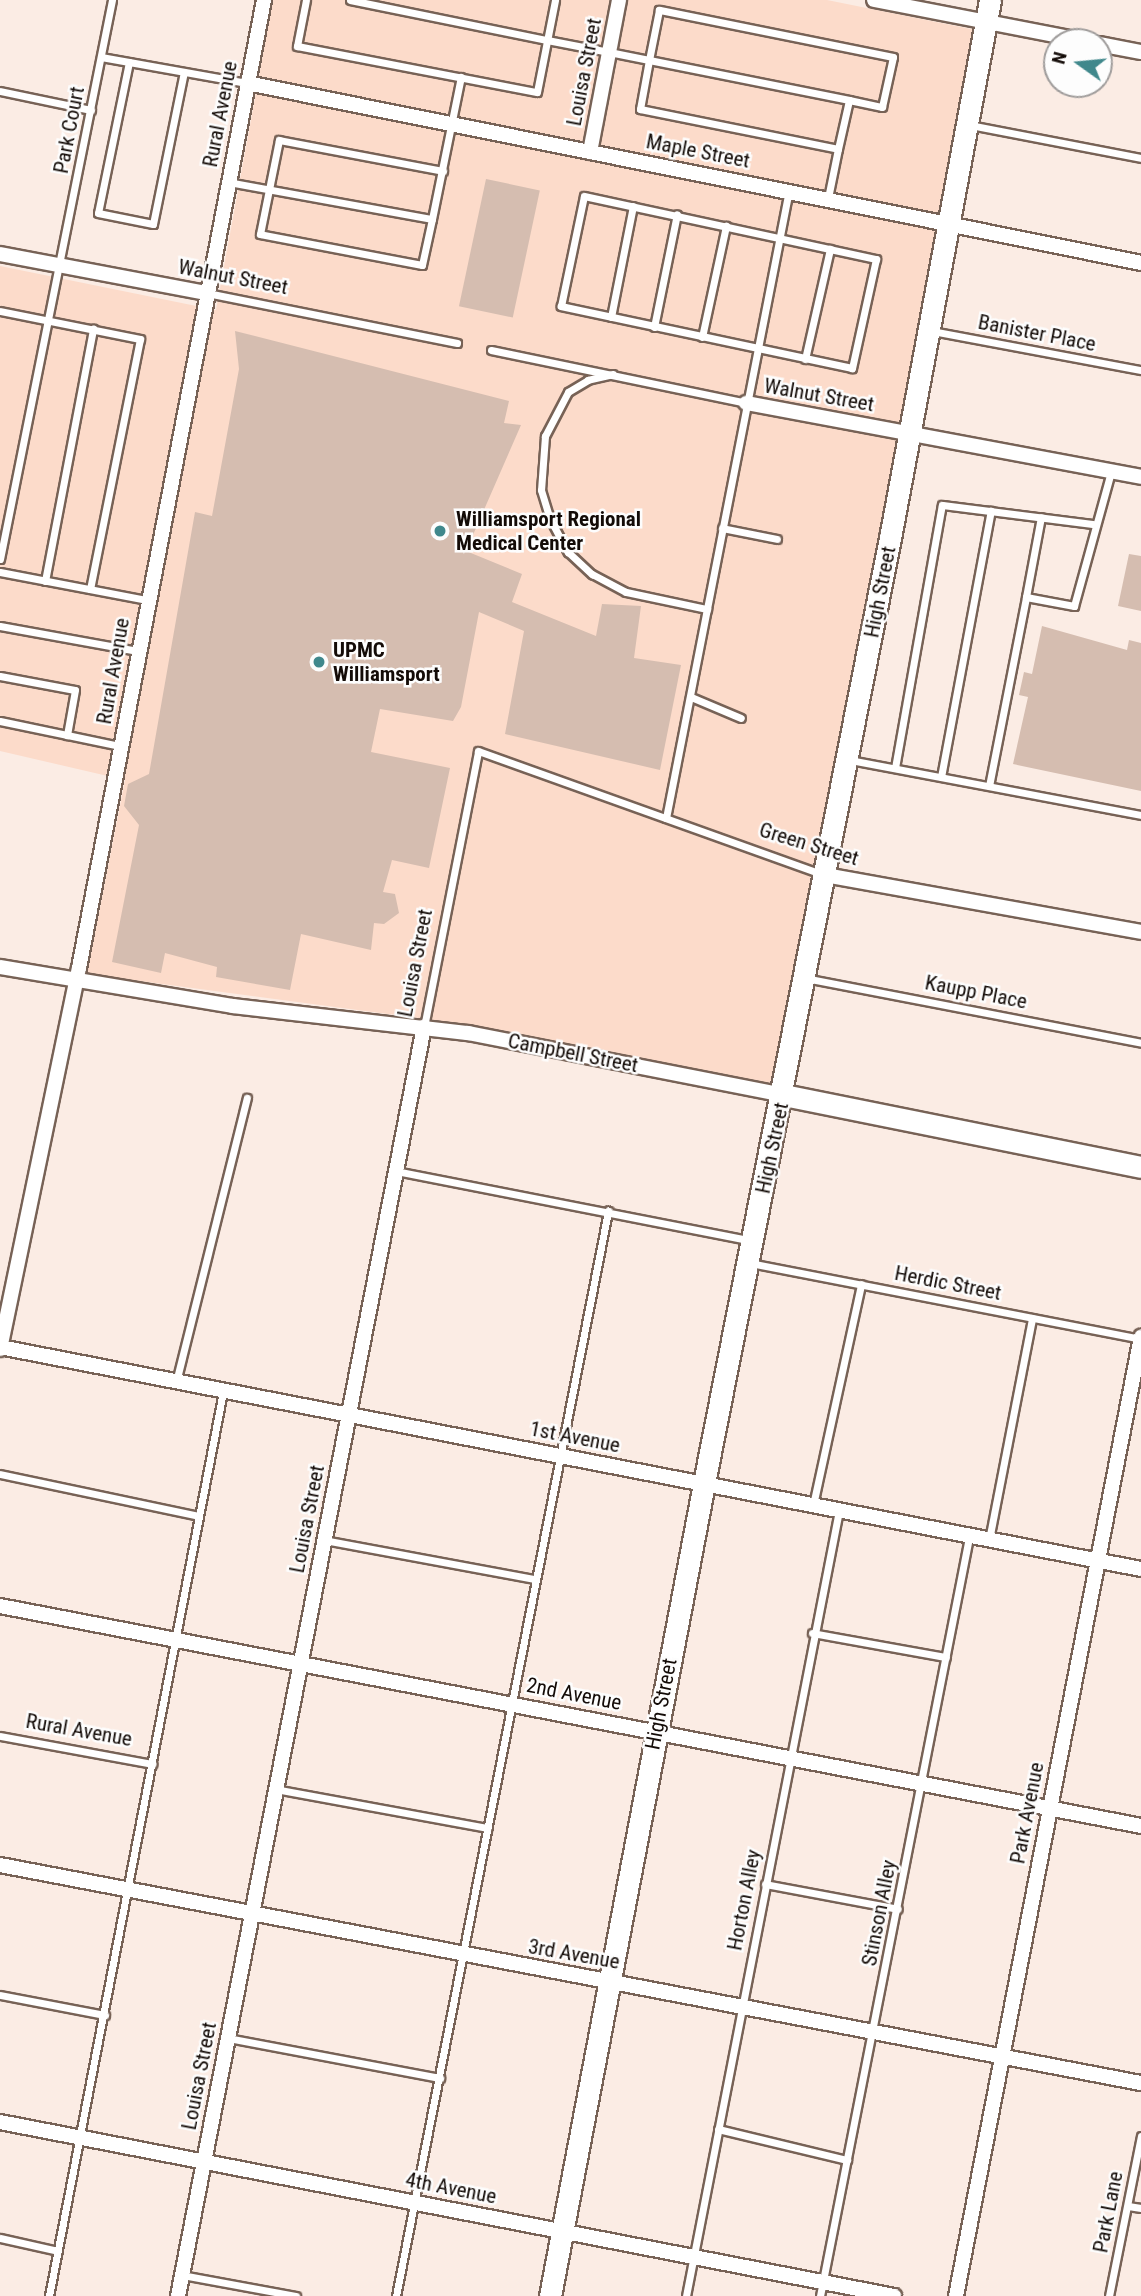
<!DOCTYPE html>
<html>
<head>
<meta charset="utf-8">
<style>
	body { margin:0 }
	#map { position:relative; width:1141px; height:2296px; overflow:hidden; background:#fbece4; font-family:"Roboto Condensed",sans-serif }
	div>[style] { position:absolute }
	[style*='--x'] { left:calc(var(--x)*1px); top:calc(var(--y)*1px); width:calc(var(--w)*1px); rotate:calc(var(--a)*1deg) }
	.built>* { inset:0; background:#fcdbca }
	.building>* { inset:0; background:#d5bdb0; transform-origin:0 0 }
	.roads { filter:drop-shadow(2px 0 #776256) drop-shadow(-2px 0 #776256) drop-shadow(0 2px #776256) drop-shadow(0 -2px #776256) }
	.lane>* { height:7px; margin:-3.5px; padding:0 3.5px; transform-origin:3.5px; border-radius:3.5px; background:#fff }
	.street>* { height:14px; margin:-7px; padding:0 7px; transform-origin:7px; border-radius:7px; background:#fff }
	.secondary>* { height:21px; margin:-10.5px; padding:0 10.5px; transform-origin:10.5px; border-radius:10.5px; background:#fff }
	.dots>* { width:19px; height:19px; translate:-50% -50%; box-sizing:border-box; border:4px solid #fdfdfd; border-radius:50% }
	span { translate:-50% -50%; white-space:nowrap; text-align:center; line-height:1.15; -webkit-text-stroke:5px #fdfdfd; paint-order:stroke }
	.street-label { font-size:21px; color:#130b07 }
	.poi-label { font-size:21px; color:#130b07; font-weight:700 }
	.left { translate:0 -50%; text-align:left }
	.north { position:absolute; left:1043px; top:28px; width:70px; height:70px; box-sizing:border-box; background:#fdfdfd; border:2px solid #9f9c9b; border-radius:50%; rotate:285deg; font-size:19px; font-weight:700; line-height:28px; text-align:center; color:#130b07 }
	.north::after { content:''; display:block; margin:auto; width:24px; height:32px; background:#40888c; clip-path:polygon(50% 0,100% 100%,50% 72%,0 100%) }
</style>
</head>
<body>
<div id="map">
	<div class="built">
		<i style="clip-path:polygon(273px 0,827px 0,976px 30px,772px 1086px,418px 1018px,87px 974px,125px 780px,0 751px,0 266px,216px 310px)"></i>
	</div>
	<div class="building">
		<i style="left:486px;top:179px;width:55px;height:130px;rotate:12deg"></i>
		<i style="clip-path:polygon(235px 331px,509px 401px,504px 423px,521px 425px,466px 551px,522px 574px,512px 602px,596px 636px,602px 604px,641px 606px,634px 658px,681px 665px,660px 770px,505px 734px,524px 631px,479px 612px,461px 707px,453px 721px,380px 709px,371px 752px,450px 768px,429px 868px,392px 860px,383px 892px,395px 894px,399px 913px,384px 924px,374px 923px,371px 950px,301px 934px,290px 990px,216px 977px,217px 967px,165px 953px,161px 973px,112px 962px,139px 825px,124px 806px,128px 784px,149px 774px,195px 512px,212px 516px,239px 369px)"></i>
		<i style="clip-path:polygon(1129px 554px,1141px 556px,1141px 611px,1118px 606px)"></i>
		<i style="clip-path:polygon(1042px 626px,1127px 650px,1129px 640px,1141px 643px,1141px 791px,1013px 764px,1028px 697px,1019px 695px,1024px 672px,1032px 674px)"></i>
	</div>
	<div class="roads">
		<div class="lane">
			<i style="--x:306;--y:0;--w:47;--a:101.1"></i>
			<i style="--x:297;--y:46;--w:244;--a:10.9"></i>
			<i style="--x:537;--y:92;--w:94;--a:-78.9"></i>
			<i style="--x:350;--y:0;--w:201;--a:11.5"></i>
			<i style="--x:547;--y:40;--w:63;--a:11"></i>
			<i style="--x:609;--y:52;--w:245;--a:11.3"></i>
			<i style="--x:849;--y:100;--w:34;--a:12"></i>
			<i style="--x:882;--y:107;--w:51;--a:-77.6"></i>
			<i style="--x:893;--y:57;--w:239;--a:-168.6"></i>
			<i style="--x:659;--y:10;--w:51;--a:101.3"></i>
			<i style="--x:649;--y:60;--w:50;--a:100.4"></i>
			<i style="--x:640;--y:109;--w:202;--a:11.4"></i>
			<i style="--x:838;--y:149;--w:50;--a:-77.3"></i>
			<i style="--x:101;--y:57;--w:148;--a:10.1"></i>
			<i style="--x:129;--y:62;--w:154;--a:101.6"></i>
			<i style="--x:98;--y:213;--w:56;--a:11.3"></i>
			<i style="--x:153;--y:224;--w:155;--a:-78.5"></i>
			<i style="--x:0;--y:91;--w:93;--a:11.8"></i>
			<i style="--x:970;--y:125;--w:174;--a:10.9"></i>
			<i style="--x:228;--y:182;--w:207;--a:10.3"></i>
			<i style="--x:432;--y:219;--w:145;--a:-78.5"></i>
			<i style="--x:584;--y:196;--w:299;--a:12.2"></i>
			<i style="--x:876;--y:259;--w:112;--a:102.4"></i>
			<i style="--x:852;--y:368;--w:298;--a:-168"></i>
			<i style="--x:561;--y:306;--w:112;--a:-78.2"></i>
			<i style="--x:828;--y:198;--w:50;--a:-78.5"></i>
			<i style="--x:432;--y:219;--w:47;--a:102.3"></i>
			<i style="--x:422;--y:265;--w:165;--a:-169.2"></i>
			<i style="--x:260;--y:234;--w:96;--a:-78.6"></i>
			<i style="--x:279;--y:140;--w:167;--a:10.7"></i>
			<i style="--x:207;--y:293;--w:255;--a:11.3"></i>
			<i style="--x:0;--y:311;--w:143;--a:11.3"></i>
			<i style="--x:140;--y:339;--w:255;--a:101.3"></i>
			<i style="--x:611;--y:317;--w:113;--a:-78.8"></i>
			<i style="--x:654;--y:327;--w:115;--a:-78.5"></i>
			<i style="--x:932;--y:331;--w:213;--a:10.6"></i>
			<i style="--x:702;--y:337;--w:114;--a:-77.8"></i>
			<i style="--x:491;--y:350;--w:260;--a:11.7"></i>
			<i style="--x:805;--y:359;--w:113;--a:-77.2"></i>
			<i style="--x:613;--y:374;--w:26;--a:167"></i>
			<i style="--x:588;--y:380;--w:23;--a:149"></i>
			<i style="--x:568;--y:392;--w:50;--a:117.6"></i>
			<i style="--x:545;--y:436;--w:54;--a:94.2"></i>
			<i style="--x:541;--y:490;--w:28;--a:73"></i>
			<i style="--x:549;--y:517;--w:40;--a:62"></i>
			<i style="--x:568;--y:552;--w:33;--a:43"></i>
			<i style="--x:592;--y:574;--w:38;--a:28"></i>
			<i style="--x:626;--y:592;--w:83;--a:11.9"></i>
			<i style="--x:722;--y:528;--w:56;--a:11.3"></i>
			<i style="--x:0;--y:559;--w:570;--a:-78.67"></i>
			<i style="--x:0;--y:572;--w:150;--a:10.8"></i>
			<i style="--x:45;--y:581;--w:257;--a:-79.2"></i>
			<i style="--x:1026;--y:597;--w:81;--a:-79.4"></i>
			<i style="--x:0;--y:626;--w:140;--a:10.3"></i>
			<i style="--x:0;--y:676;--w:76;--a:10.6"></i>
			<i style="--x:75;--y:690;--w:46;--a:100.1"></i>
			<i style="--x:691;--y:697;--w:54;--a:22.8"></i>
			<i style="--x:0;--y:721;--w:123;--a:11.8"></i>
			<i style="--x:850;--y:760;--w:296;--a:10.7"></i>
			<i style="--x:895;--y:768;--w:267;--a:-79.9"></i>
			<i style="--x:942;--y:505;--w:152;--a:7.2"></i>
			<i style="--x:941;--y:777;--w:271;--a:-79.4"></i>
			<i style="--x:989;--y:786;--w:193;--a:-78.9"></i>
			<i style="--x:1026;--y:597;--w:49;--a:10.6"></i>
			<i style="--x:1074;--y:606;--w:139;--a:-74.6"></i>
			<i style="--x:666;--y:818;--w:640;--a:-78.92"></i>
			<i style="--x:805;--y:978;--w:342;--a:10.9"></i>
			<i style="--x:424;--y:1027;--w:281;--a:-78.9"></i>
			<i style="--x:478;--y:751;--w:365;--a:19.7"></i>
			<i style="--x:396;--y:1171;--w:359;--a:11.1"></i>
			<i style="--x:750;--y:1263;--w:397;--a:11"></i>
			<i style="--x:176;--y:1382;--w:293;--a:-76"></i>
			<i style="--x:0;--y:1474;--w:203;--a:11.9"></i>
			<i style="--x:813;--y:1505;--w:226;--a:-77.7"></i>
			<i style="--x:324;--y:1540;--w:215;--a:10.5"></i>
			<i style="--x:989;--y:1540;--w:226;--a:-79"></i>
			<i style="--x:812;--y:1633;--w:136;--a:10.2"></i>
			<i style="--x:0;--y:1736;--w:155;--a:10.4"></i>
			<i style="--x:275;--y:1789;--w:216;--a:10.4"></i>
			<i style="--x:765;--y:1884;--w:135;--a:10.6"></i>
			<i style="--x:0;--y:1995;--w:107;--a:10.8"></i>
			<i style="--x:228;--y:2038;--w:216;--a:10.7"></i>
			<i style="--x:718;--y:2129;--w:133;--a:13.5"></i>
			<i style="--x:1128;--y:2206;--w:13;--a:9"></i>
			<i style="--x:0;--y:2238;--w:59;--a:12.6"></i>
			<i style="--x:182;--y:2275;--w:116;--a:10.4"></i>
			<i style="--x:49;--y:2296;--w:921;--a:-79.11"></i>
			<i style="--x:396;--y:2296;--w:1106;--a:-78.94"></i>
			<i style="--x:686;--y:2296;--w:801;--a:-78.98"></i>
			<i style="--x:820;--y:2296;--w:773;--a:-78.89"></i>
			<i style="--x:1109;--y:2296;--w:163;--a:-78.7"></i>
		</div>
		<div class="street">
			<i style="--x:874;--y:0;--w:221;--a:11"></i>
			<i style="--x:1099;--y:44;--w:43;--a:10.8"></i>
			<i style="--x:247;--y:83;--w:912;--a:11.38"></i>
			<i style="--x:590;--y:152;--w:155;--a:-79.2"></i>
			<i style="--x:0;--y:254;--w:210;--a:10.7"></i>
			<i style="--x:746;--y:403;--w:402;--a:10.6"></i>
			<i style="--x:825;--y:875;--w:321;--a:10.2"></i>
			<i style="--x:0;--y:967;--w:236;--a:9.5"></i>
			<i style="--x:233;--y:1006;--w:237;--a:6.6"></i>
			<i style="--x:468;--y:1033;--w:322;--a:11.1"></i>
			<i style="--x:0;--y:1347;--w:1162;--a:11.01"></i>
			<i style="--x:0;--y:1349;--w:389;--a:-78.3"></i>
			<i style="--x:79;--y:968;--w:986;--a:-79.18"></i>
			<i style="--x:0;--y:1606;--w:1162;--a:10.91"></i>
			<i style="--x:0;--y:1865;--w:1162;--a:10.82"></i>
			<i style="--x:0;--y:2122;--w:911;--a:11.01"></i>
			<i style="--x:178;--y:2296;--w:1293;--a:-79.03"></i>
			<i style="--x:956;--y:2296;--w:977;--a:-79.08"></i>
		</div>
		<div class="secondary">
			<i style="--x:784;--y:1095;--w:364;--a:11.4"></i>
			<i style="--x:550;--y:2296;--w:827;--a:-79.27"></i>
			<i style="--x:704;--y:1483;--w:963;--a:-78.87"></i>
			<i style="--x:890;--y:538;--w:547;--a:-79.47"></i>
		</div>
	</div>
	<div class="dots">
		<i style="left:440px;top:531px;background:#40888c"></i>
		<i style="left:319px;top:662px;background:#40888c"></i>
	</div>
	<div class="street-label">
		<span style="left:584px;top:72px;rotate:-79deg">Louisa Street</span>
		<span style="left:220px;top:114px;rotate:-79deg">Rural Avenue</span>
		<span style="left:69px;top:130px;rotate:-79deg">Park Court</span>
		<span style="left:698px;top:151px;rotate:11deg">Maple Street</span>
		<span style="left:233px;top:277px;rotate:11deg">Walnut Street</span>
		<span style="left:1037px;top:333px;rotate:11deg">Banister Place</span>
		<span style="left:819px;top:395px;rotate:10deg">Walnut Street</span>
		<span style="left:880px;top:592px;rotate:-79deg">High Street</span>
		<span style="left:113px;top:671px;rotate:-80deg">Rural Avenue</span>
		<span style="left:809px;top:844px;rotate:17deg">Green Street</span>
		<span style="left:415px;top:963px;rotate:-79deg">Louisa Street</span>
		<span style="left:976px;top:992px;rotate:11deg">Kaupp Place</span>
		<span style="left:573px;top:1053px;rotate:11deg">Campbell Street</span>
		<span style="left:772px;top:1148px;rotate:-78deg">High Street</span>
		<span style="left:948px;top:1283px;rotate:11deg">Herdic Street</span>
		<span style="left:575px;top:1437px;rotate:11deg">1st Avenue</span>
		<span style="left:307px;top:1519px;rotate:-79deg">Louisa Street</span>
		<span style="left:574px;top:1694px;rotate:11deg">2nd Avenue</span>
		<span style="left:661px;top:1704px;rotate:-79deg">High Street</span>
		<span style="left:79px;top:1730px;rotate:10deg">Rural Avenue</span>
		<span style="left:1027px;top:1813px;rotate:-79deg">Park Avenue</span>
		<span style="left:744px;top:1900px;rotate:-79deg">Horton Alley</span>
		<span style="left:879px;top:1913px;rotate:-79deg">Stinson Alley</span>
		<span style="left:574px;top:1954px;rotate:10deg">3rd Avenue</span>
		<span style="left:199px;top:2076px;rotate:-79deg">Louisa Street</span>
		<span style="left:451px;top:2188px;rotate:11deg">4th Avenue</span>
		<span style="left:1108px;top:2212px;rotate:-79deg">Park Lane</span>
	</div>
	<div class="poi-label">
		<span class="left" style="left:456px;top:531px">Williamsport Regional<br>Medical Center</span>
		<span class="left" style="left:333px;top:662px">UPMC<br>Williamsport</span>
	</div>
	<div class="north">N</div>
</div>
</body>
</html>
